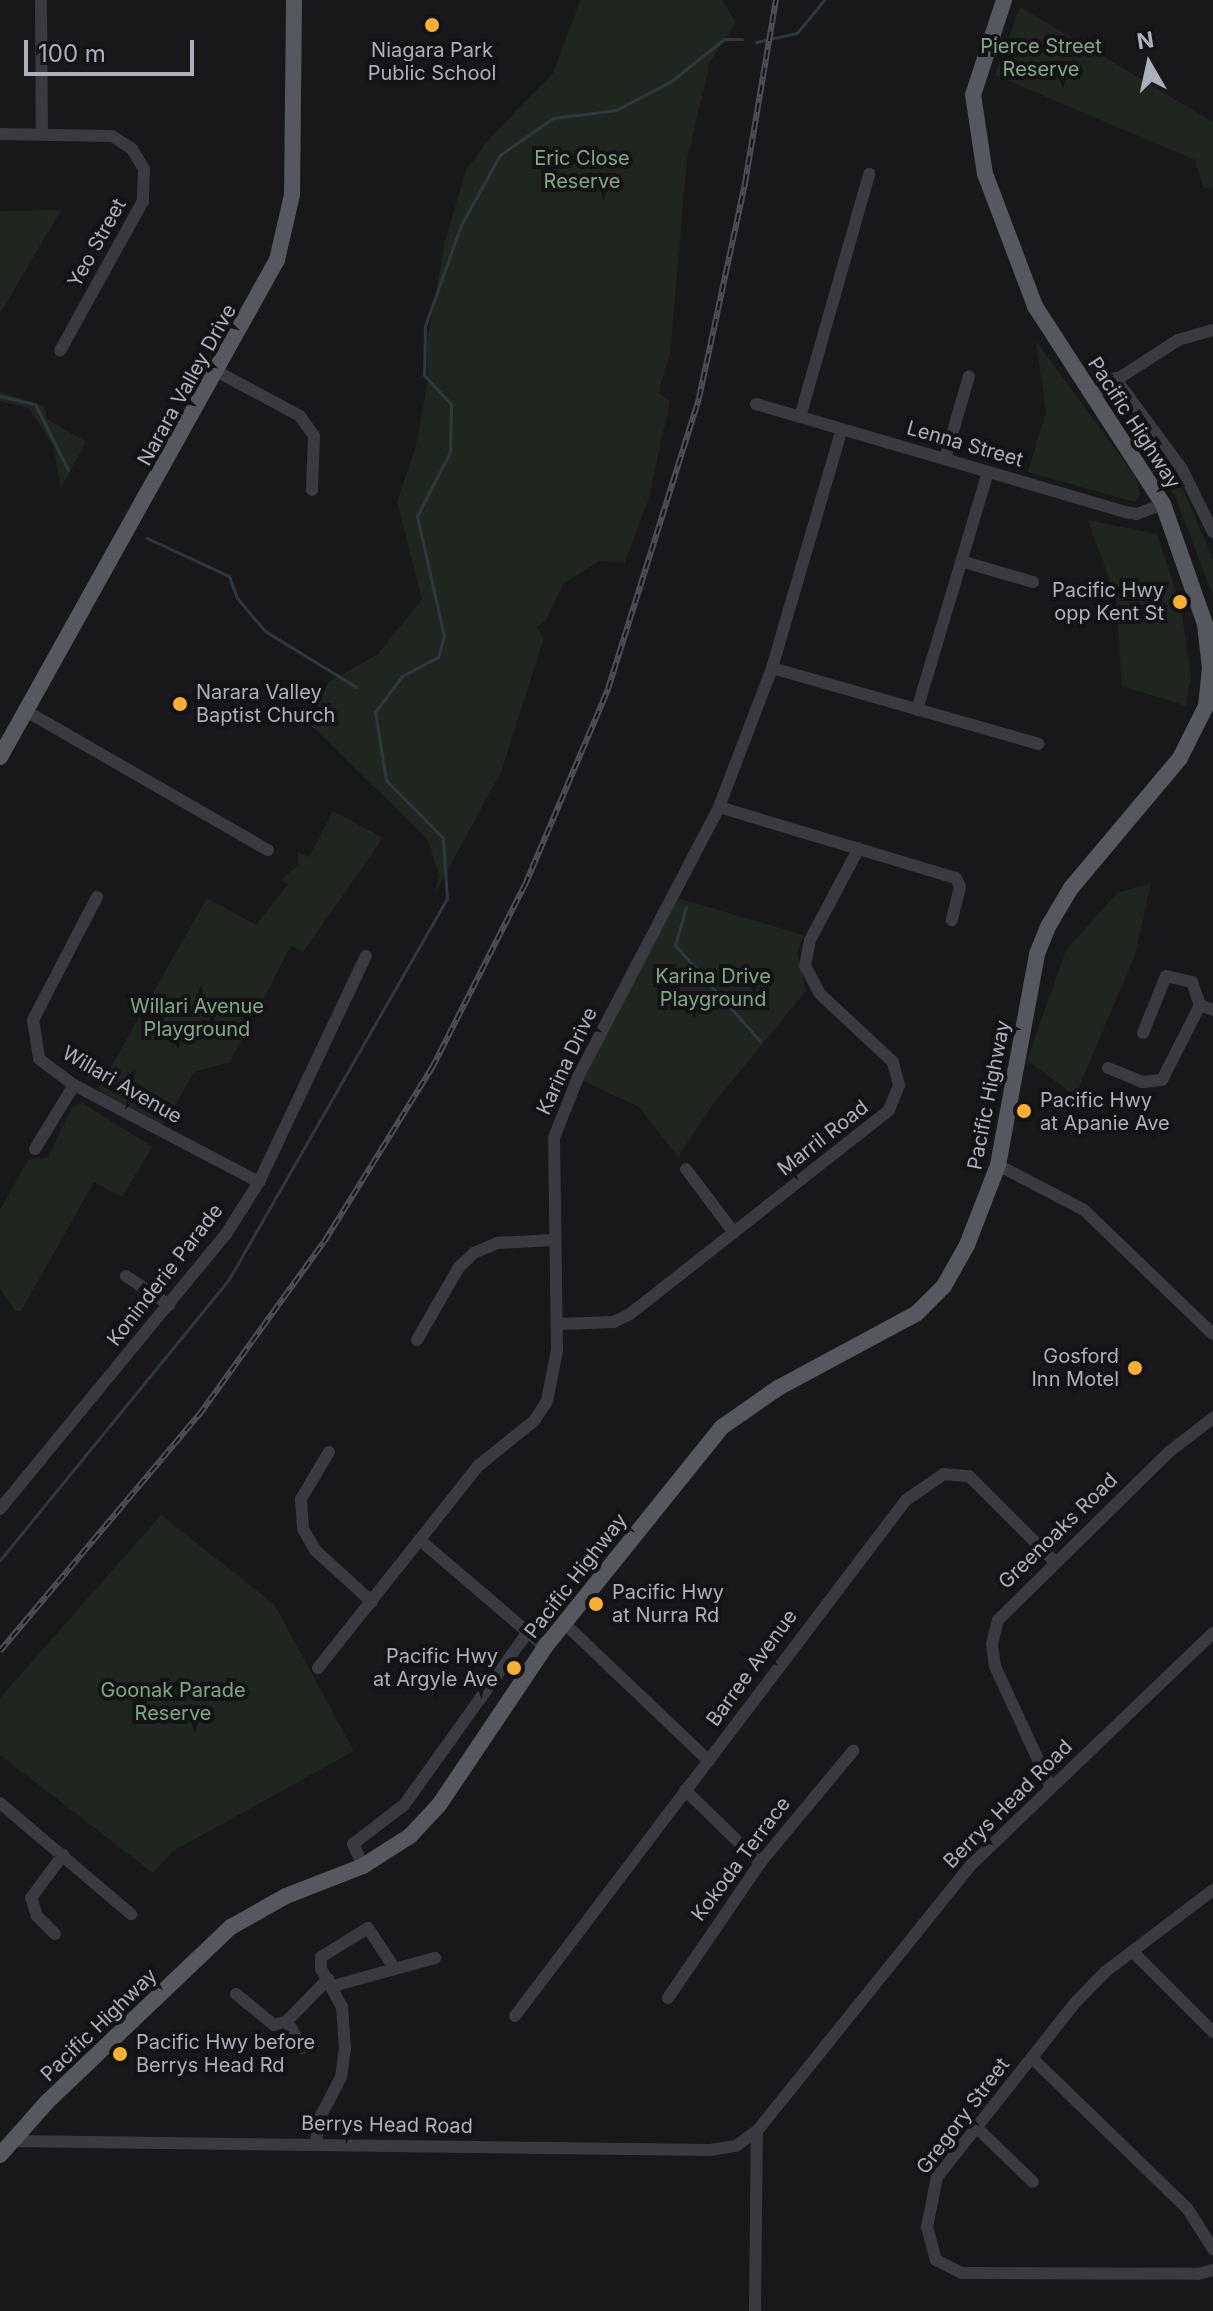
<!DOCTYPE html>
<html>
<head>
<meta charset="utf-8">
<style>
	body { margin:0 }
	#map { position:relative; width:1213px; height:2311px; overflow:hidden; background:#18181b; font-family:Inter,sans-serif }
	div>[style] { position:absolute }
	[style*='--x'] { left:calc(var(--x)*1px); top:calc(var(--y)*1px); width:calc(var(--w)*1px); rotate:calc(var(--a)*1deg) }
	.green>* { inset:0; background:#1e261f }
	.stream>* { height:3px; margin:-1.5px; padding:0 1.5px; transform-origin:1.5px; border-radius:1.5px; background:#2e383f }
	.minor>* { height:12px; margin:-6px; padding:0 6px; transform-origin:6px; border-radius:6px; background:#393b40 }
	.major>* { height:16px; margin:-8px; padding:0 8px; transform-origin:8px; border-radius:8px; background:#55585f }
	.rail>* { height:6px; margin-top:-3px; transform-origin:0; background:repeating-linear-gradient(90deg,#131316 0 9px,#4c4f55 0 18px); box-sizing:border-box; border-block:2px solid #4c4f55 }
	.dots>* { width:22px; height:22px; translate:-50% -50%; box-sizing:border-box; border:4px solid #131316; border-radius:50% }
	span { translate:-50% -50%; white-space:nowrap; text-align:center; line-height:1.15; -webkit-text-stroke:8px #131316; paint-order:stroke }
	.park-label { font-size:20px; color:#81a683 }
	.poi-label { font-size:20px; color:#abb0bb }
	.right { translate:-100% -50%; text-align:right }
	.left { translate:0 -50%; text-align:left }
	.street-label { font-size:20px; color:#abb0bb }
	.north { position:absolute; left:1109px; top:24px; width:80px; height:80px; -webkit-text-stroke:6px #131316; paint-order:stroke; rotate:351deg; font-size:22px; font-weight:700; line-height:32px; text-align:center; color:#abb0bb }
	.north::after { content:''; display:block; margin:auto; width:28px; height:36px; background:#abb0bb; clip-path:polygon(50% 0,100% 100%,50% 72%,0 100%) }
	.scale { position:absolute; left:24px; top:40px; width:170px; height:36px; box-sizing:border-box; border:4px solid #abb0bb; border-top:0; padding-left:10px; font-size:24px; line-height:28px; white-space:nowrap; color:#abb0bb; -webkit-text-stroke:6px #131316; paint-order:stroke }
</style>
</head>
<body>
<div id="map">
	<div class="green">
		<i style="clip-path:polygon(580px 0,722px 0,736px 22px,710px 62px,687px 160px,670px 354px,658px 393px,670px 401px,649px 497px,625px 563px,600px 561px,564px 583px,545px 622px,536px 627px,544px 638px,501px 772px,434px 895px,439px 876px,428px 840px,305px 719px,329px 682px,378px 654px,422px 599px,397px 502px,416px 446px,428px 381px,426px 347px,445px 241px,466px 170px,491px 137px,553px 73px)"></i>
		<i style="clip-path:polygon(1020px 7px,1213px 122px,1213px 189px,1204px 188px,1195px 160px,995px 75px)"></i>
		<i style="clip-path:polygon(61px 210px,4px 307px,0 313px,0 211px)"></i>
		<i style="clip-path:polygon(1036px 341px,1135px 476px,1140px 494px,1135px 502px,1028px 472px,1046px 412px)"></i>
		<i style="clip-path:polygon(0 392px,44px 406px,47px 419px,86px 442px,61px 488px,53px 445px,29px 408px,0 401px)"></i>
		<i style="clip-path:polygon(1114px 394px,1182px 487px,1213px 559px,1213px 596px,1175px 496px,1111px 401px)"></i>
		<i style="clip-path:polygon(1088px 520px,1157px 534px,1181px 608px,1191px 676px,1186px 706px,1122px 686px,1116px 599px)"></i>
		<i style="clip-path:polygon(333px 811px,383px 838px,303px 952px,291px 946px,230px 1062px,194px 1072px,162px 1128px,98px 1090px,207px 898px,256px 925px,288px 884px,281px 880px,298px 865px,298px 852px,309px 857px)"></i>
		<i style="clip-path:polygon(1151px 883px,1135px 955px,1075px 1096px,1027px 1060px,1066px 950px,1117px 893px)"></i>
		<i style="clip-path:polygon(677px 898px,804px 935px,797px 952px,806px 991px,713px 1104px,678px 1157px,639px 1107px,583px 1081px)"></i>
		<i style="clip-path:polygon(83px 1103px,152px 1147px,122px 1197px,94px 1182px,21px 1311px,15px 1311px,0 1288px,0 1210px,28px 1160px,48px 1157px,72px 1107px)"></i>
		<i style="clip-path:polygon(161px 1515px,274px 1604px,354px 1751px,173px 1851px,153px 1873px,0 1755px,0 1698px)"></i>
	</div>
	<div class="stream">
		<i style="--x:756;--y:42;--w:42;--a:-12.4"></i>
		<i style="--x:797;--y:33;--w:43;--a:-50.7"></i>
		<i style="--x:0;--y:396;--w:36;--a:13"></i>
		<i style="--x:35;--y:404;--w:74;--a:63.4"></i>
		<i style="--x:147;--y:538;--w:90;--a:24.9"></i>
		<i style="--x:229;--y:576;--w:23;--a:70"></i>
		<i style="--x:237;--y:598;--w:43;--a:49.7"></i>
		<i style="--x:265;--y:631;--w:107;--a:31.6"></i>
		<i style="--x:686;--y:907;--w:40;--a:106"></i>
		<i style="--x:675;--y:945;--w:128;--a:48.5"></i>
		<i style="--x:0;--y:1560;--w:362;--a:-50.8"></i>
		<i style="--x:229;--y:1279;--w:438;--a:-60.2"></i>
		<i style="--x:447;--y:899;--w:61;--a:-93.8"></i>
		<i style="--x:443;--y:838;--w:81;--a:-134.5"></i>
		<i style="--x:386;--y:780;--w:69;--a:-99.2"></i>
		<i style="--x:375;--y:712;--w:45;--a:-53.1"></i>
		<i style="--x:402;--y:676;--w:41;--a:-27.8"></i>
		<i style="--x:438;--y:657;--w:22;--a:-74"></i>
		<i style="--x:444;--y:636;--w:123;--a:-102.7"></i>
		<i style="--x:417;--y:516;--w:72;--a:-62.7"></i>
		<i style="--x:450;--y:452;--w:48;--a:-88.8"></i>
		<i style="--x:451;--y:404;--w:40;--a:-133"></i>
		<i style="--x:424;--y:375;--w:49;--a:-88.8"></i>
		<i style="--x:425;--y:326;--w:107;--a:-70.4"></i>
		<i style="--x:461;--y:225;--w:80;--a:-60.9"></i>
		<i style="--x:500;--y:155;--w:65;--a:-34.9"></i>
		<i style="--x:553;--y:118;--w:64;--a:-7.2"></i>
		<i style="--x:616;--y:110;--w:61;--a:-27.4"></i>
		<i style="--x:670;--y:82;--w:69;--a:-38.5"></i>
		<i style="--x:724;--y:39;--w:18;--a:0"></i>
	</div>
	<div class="minor">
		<i style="--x:41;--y:0;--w:133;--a:89.6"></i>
		<i style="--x:0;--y:134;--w:112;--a:1"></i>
		<i style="--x:112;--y:136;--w:24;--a:33"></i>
		<i style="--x:132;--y:149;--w:23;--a:59"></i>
		<i style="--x:144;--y:169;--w:32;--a:92"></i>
		<i style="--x:143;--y:201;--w:171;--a:119"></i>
		<i style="--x:218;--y:372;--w:93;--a:28.2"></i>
		<i style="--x:300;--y:416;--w:24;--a:55"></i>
		<i style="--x:314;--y:436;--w:54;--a:92.1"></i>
		<i style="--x:1115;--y:378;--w:113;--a:53.6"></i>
		<i style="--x:1182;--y:469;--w:70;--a:63.8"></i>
		<i style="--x:1093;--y:395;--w:101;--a:-32.9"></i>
		<i style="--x:1178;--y:340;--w:36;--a:-16"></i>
		<i style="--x:756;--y:404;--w:384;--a:16.3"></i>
		<i style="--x:1125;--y:512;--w:12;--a:9"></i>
		<i style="--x:1137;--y:514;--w:28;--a:-21"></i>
		<i style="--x:800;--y:417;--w:253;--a:-74.1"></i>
		<i style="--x:945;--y:459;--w:86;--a:-73.9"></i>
		<i style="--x:961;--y:561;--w:75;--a:16.3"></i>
		<i style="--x:772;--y:668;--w:277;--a:15.9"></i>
		<i style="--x:917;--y:710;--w:248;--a:-73.4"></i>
		<i style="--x:26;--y:711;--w:279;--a:29.9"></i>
		<i style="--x:719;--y:807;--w:247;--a:16.7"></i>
		<i style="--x:956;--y:878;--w:10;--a:66"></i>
		<i style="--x:960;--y:887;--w:34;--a:104"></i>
		<i style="--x:97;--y:897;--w:139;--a:117.5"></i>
		<i style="--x:33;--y:1020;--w:39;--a:81"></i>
		<i style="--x:39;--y:1059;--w:44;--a:36.6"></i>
		<i style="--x:74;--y:1085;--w:209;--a:27.7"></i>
		<i style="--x:1143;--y:1033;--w:61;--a:-68"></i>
		<i style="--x:1166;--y:976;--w:27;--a:13"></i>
		<i style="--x:1192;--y:982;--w:24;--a:71"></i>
		<i style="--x:1200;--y:1005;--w:14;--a:21"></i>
		<i style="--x:1108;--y:1068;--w:37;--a:22"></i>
		<i style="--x:1142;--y:1082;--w:20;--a:-6"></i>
		<i style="--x:1162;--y:1080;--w:84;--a:-63.1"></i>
		<i style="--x:35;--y:1149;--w:75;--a:-58.6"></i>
		<i style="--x:998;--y:1165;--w:97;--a:27.6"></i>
		<i style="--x:1084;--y:1210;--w:179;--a:43.9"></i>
		<i style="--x:686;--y:1169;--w:80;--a:53.1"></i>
		<i style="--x:126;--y:1276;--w:52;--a:34"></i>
		<i style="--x:557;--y:1324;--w:57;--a:-2"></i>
		<i style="--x:614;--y:1322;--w:18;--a:-27"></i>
		<i style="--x:630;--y:1314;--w:330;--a:-38.2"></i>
		<i style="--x:889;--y:1110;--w:27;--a:-68"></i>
		<i style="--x:899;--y:1085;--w:24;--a:-105"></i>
		<i style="--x:893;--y:1062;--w:100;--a:-137"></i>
		<i style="--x:820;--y:994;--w:32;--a:-118"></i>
		<i style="--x:805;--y:966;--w:26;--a:-79"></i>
		<i style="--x:810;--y:940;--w:104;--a:-62"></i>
		<i style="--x:417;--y:1340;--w:84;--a:-60.1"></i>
		<i style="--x:459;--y:1267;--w:21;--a:-43"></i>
		<i style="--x:474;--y:1253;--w:25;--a:-23"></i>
		<i style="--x:497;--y:1243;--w:57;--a:-3"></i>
		<i style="--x:329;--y:1452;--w:55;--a:120.8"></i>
		<i style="--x:301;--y:1499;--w:30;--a:86"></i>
		<i style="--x:303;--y:1529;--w:24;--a:60"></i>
		<i style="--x:315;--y:1550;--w:77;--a:42.4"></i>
		<i style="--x:0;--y:1509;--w:356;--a:-50.6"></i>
		<i style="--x:226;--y:1234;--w:62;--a:-57.6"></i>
		<i style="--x:259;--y:1182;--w:250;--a:-64.7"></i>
		<i style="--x:421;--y:1541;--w:163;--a:40.5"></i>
		<i style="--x:564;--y:1623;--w:200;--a:43.6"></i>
		<i style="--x:318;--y:1668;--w:258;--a:-51.6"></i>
		<i style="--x:478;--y:1466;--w:72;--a:-38.8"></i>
		<i style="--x:534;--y:1421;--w:24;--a:-57"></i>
		<i style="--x:547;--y:1401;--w:52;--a:-78.9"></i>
		<i style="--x:557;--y:1350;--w:212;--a:-90.8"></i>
		<i style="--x:554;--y:1138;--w:66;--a:-68.5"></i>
		<i style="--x:578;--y:1077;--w:305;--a:-62.4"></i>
		<i style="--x:719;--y:807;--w:149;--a:-69.1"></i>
		<i style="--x:772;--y:668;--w:249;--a:-73.7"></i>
		<i style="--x:1051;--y:1788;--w:134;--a:-114.7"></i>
		<i style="--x:995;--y:1666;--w:22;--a:-98"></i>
		<i style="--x:992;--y:1644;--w:25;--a:-76"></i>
		<i style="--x:998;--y:1620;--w:240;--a:-44.5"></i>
		<i style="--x:1169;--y:1452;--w:56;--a:-37.7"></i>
		<i style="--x:685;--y:1790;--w:105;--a:44.2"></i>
		<i style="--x:0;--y:1803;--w:172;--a:40.3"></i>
		<i style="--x:363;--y:1866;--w:24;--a:-114"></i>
		<i style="--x:353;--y:1844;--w:64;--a:-37.4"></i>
		<i style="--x:404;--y:1805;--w:211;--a:-54.4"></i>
		<i style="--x:1213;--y:1890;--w:136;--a:142.8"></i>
		<i style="--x:1105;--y:1972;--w:43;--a:134.1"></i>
		<i style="--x:1075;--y:2003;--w:222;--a:128.4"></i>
		<i style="--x:937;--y:2177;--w:51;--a:101.3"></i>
		<i style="--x:927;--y:2227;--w:34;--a:75"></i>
		<i style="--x:936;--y:2260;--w:29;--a:27"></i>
		<i style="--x:962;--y:2273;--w:236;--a:0.2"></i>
		<i style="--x:1198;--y:2274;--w:16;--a:-15"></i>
		<i style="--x:55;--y:1934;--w:25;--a:-135"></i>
		<i style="--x:37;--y:1916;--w:19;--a:-108"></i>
		<i style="--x:31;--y:1898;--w:54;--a:-53.3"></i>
		<i style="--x:1133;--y:1952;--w:113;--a:45"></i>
		<i style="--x:333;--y:1986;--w:106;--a:-15.4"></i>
		<i style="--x:236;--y:1994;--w:49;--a:39.2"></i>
		<i style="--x:274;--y:2025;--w:14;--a:-17"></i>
		<i style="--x:287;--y:2021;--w:31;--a:61"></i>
		<i style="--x:668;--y:1998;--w:163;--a:-55.7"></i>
		<i style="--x:760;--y:1863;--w:146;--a:-50.3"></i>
		<i style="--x:515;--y:2016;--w:647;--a:-52.85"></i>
		<i style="--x:906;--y:1500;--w:46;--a:-34.4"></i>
		<i style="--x:944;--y:1474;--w:25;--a:5"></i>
		<i style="--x:969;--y:1476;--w:122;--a:45"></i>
		<i style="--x:287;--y:2021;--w:59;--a:-45.7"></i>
		<i style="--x:1032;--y:2058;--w:216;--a:44.1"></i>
		<i style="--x:1187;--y:2208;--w:49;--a:57.6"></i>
		<i style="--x:976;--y:2127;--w:79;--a:44"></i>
		<i style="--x:11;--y:2141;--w:699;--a:0.74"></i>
		<i style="--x:710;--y:2150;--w:26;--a:-9"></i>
		<i style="--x:736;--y:2146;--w:26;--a:-36"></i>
		<i style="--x:757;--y:2131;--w:343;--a:-51.2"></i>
		<i style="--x:972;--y:1864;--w:334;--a:-43.8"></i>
		<i style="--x:316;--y:2144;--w:23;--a:-85"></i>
		<i style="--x:318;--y:2121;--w:50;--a:-62.4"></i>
		<i style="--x:341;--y:2077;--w:29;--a:-82"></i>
		<i style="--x:345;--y:2048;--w:41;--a:-94.2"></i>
		<i style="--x:342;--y:2007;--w:43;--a:-118.9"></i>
		<i style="--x:321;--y:1969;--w:12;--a:-90"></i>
		<i style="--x:321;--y:1957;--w:55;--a:-31.7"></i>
		<i style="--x:368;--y:1928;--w:45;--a:56.7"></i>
		<i style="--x:755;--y:2310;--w:179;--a:-89.4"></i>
	</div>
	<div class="major">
		<i style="--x:0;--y:757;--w:569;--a:-60.87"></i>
		<i style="--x:277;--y:260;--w:67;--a:-77"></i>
		<i style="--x:292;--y:195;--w:195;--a:-89.4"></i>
		<i style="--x:0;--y:2155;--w:72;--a:-48.4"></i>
		<i style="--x:48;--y:2101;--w:253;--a:-43.6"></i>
		<i style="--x:231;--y:1927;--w:63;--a:-29.4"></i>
		<i style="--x:286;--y:1896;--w:83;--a:-21.3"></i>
		<i style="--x:363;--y:1866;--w:56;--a:-32.6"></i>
		<i style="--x:410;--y:1836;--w:42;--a:-46.9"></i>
		<i style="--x:439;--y:1805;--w:190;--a:-56.1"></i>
		<i style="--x:545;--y:1647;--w:282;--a:-51.2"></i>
		<i style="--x:722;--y:1427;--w:68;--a:-34.9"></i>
		<i style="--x:778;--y:1388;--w:158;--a:-28.3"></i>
		<i style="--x:917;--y:1313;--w:38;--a:-45"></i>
		<i style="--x:944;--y:1286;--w:47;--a:-60.7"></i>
		<i style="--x:967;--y:1245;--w:86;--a:-68.8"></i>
		<i style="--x:998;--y:1165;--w:215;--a:-79.5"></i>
		<i style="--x:1037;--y:954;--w:31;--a:-68"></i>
		<i style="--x:1049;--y:925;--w:43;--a:-59.3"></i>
		<i style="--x:1071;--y:888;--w:170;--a:-50"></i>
		<i style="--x:1180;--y:758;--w:58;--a:-63.4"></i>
		<i style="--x:1206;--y:706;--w:38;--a:-84"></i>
		<i style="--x:1210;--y:668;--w:44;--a:-96.5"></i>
		<i style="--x:1205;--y:624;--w:127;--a:-109.3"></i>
		<i style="--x:1163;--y:504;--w:236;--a:-122.9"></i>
		<i style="--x:1035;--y:306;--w:141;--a:-110.7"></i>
		<i style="--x:985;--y:174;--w:80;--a:-98.6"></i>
		<i style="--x:973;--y:95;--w:100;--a:-71.9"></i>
	</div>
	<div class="rail">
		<i style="--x:0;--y:1651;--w:309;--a:-49.9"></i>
		<i style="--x:199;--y:1415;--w:213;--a:-54.2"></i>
		<i style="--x:324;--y:1242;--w:205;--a:-58.2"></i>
		<i style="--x:432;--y:1068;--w:205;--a:-63.1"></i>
		<i style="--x:525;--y:885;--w:213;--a:-67"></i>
		<i style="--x:608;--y:689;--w:305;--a:-72.6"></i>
		<i style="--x:699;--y:398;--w:220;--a:-77.9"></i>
		<i style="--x:745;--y:183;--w:186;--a:-80.4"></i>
	</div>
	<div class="dots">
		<i style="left:432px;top:25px;background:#f7b035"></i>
		<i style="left:1180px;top:602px;background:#f7b035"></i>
		<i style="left:180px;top:704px;background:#f7b035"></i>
		<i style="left:1024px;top:1111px;background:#f7b035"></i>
		<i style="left:1135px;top:1368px;background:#f7b035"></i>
		<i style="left:596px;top:1604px;background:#f7b035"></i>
		<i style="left:514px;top:1668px;background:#f7b035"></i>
		<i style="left:120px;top:2054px;background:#f7b035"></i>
	</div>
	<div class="park-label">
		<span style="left:1041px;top:58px">Pierce Street<br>Reserve</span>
		<span style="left:582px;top:170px">Eric Close<br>Reserve</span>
		<span style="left:713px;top:988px">Karina Drive<br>Playground</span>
		<span style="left:197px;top:1018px">Willari Avenue<br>Playground</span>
		<span style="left:173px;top:1702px">Goonak Parade<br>Reserve</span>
	</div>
	<div class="poi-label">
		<span style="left:432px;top:62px">Niagara Park<br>Public School</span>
		<span class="right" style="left:1164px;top:602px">Pacific Hwy<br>opp Kent St</span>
		<span class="left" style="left:196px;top:704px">Narara Valley<br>Baptist Church</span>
		<span class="left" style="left:1040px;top:1112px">Pacific Hwy<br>at Apanie Ave</span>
		<span class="right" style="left:1119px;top:1368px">Gosford<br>Inn Motel</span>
		<span class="left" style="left:612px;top:1604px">Pacific Hwy<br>at Nurra Rd</span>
		<span class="right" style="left:498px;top:1668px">Pacific Hwy<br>at Argyle Ave</span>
		<span class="left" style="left:136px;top:2054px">Pacific Hwy before<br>Berrys Head Rd</span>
	</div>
	<div class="street-label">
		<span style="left:97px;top:243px;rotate:-61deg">Yeo Street</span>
		<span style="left:187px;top:385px;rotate:-61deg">Narara Valley Drive</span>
		<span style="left:1134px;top:423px;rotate:57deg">Pacific Highway</span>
		<span style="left:965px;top:444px;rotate:16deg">Lenna Street</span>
		<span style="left:567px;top:1061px;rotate:-65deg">Karina Drive</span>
		<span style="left:122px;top:1085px;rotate:30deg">Willari Avenue</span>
		<span style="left:989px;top:1095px;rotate:-79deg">Pacific Highway</span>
		<span style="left:823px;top:1138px;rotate:-38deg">Marril Road</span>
		<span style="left:165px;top:1275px;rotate:-52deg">Koninderie Parade</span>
		<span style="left:1058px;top:1531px;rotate:-44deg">Greenoaks Road</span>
		<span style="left:576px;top:1576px;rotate:-52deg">Pacific Highway</span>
		<span style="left:752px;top:1668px;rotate:-54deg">Barree Avenue</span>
		<span style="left:1008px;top:1804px;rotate:-45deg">Berrys Head Road</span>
		<span style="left:741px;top:1859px;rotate:-53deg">Kokoda Terrace</span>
		<span style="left:99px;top:2025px;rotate:-44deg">Pacific Highway</span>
		<span style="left:963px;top:2116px;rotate:-53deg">Gregory Street</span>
		<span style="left:387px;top:2125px;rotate:1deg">Berrys Head Road</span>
	</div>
	<div class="north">N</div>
	<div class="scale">100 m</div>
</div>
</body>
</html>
